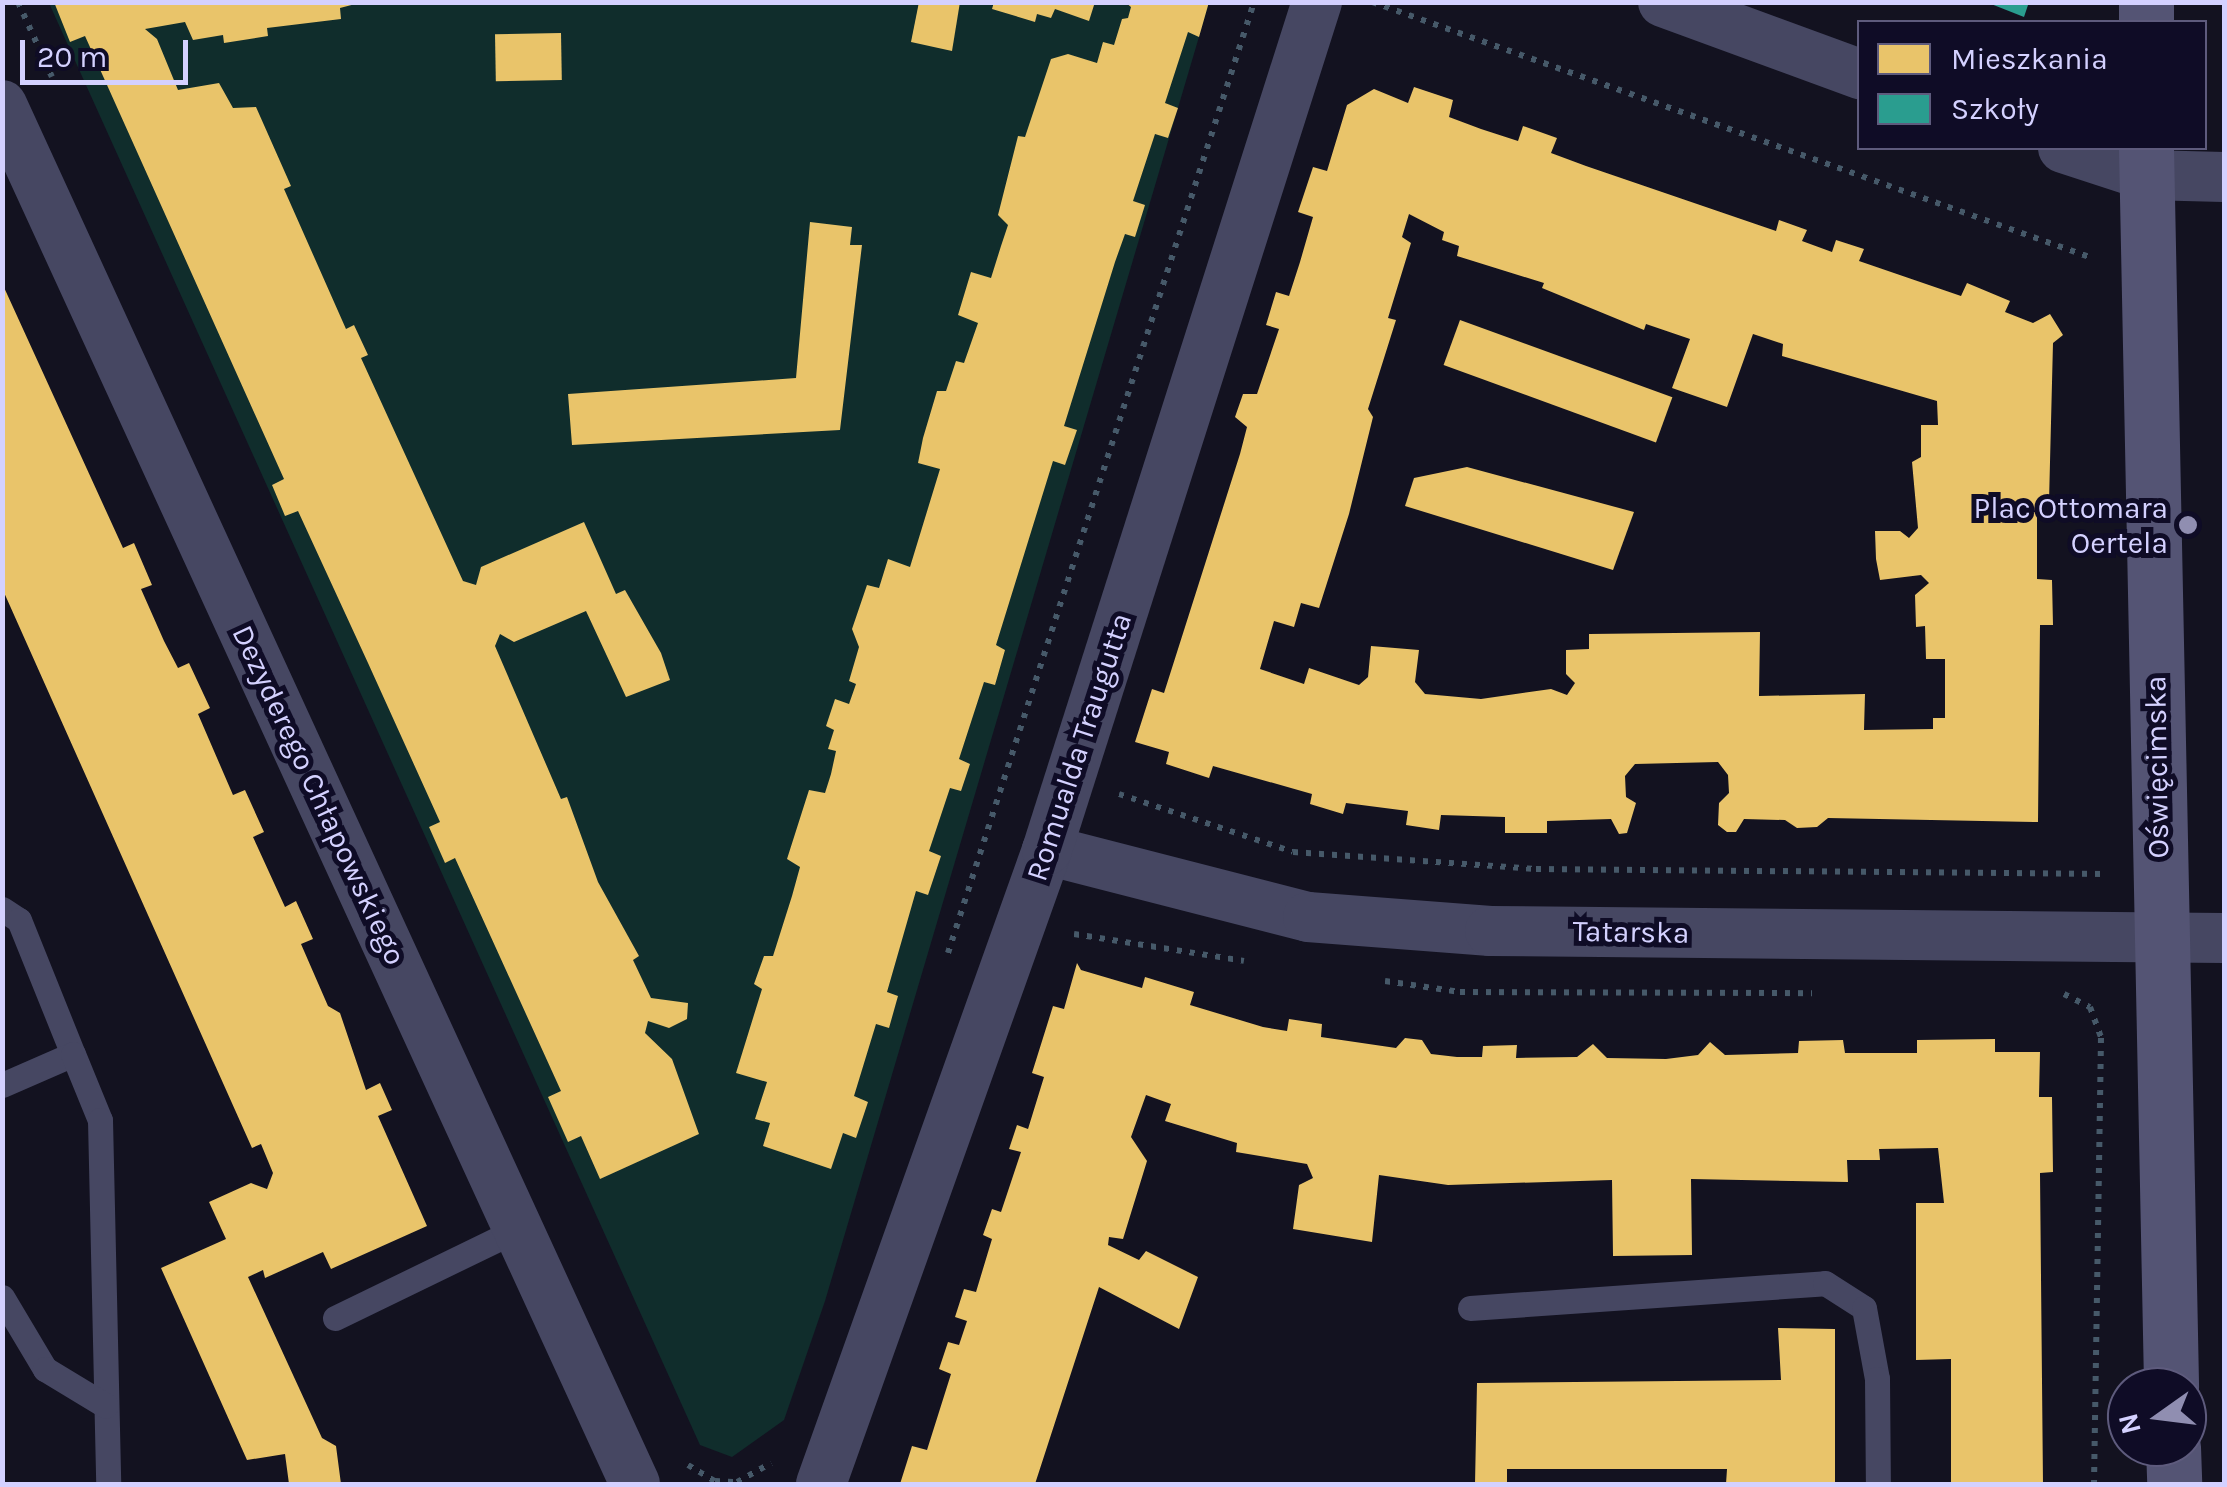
<!DOCTYPE html>
<html>
<head>
<meta charset="utf-8">
<style>
	body { margin:0 }
	#map { position:relative; width:2227px; height:1487px; overflow:hidden; background:#131220; font-family:Karla,sans-serif }
	div>[style] { position:absolute }
	[style*='--x'] { left:calc(var(--x)*1px); top:calc(var(--y)*1px); width:calc(var(--w)*1px); rotate:calc(var(--a)*1deg) }
	.green>* { inset:0; background:#102d2c }
	.homes>* { inset:0; background:#e9c46a; transform-origin:0 0 }
	.schools>* { inset:0; background:#2a9d8f }
	.path>* { height:6px; margin-top:-3px; transform-origin:0; background:repeating-linear-gradient(90deg,#465969 0 5px,transparent 0 13px) }
	.lane>* { height:25px; margin:-12.5px; padding:0 12.5px; transform-origin:12.5px; border-radius:12.5px; background:#464762 }
	.street>* { height:50px; margin:-25px; padding:0 25px; transform-origin:25px; border-radius:25px; background:#464762 }
	.secondary>* { height:55px; margin:-27.5px; padding:0 27.5px; transform-origin:27.5px; border-radius:27.5px; background:#545474 }
	.dots>* { width:28px; height:28px; translate:-50% -50%; box-sizing:border-box; border:5px solid #0f0c26; border-radius:50% }
	span { translate:-50% -50%; white-space:nowrap; text-align:center; line-height:1.15; -webkit-text-stroke:10px #0f0c26; paint-order:stroke }
	.poi-label { font-size:30px; color:#d4d1ff }
	.right { translate:-100% -50%; text-align:right }
	.street-label { font-size:30px; color:#d4d1ff }
	.frame { position:absolute; inset:0; border:5px solid #d4d1ff; pointer-events:none }
	.legend { position:absolute; left:1857px; top:20px; width:350px; height:130px; box-sizing:border-box; background:#0f0c26; border:2px solid #5e5b7d; margin:0; padding:12px 18px; list-style:none; font-size:30px; color:#d4d1ff }
	.legend li { display:flex; align-items:center; gap:20px; height:50px }
	.legend b { width:50px; border:2px solid #5e5b7d }
	.north { position:absolute; left:2107px; top:1367px; width:100px; height:100px; box-sizing:border-box; background:#0f0c26; border:2px solid #5e5b7d; border-radius:50%; rotate:256deg; font-size:28px; font-weight:700; line-height:40px; text-align:center; color:#d4d1ff }
	.north::after { content:''; display:block; margin:auto; width:35px; height:45px; background:#908eb1; clip-path:polygon(50% 0,100% 100%,50% 72%,0 100%) }
	.scale { position:absolute; left:20px; top:40px; width:168px; height:45px; box-sizing:border-box; border:5px solid #d4d1ff; border-top:0; padding-left:12px; font-size:30px; line-height:35px; white-space:nowrap; color:#d4d1ff; -webkit-text-stroke:8px #0f0c26; paint-order:stroke }
</style>
</head>
<body>
<div id="map">
	<div class="green">
		<i style="clip-path:polygon(49px 3px,1209px 3px,825px 1301px,784px 1420px,732px 1457px,700px 1445px)"></i>
	</div>
	<div class="homes">
		<i style="clip-path:polygon(54px 2px,363px 2px,340px 8px,341px 19px,267px 28px,268px 36px,224px 43px,223px 35px,193px 40px,185px 22px,145px 29px,157px 39px,178px 90px,219px 83px,233px 108px,256px 107px,291px 186px,284px 189px,346px 329px,354px 325px,368px 355px,361px 358px,463px 581px,476px 585px,481px 567px,584px 522px,616px 594px,625px 590px,661px 653px,670px 680px,626px 697px,586px 611px,514px 642px,500px 634px,495px 646px,561px 799px,567px 797px,598px 882px,639px 956px,633px 960px,651px 998px,688px 1003px,687px 1019px,669px 1028px,648px 1021px,645px 1033px,672px 1059px,699px 1134px,600px 1179px,581px 1136px,568px 1142px,548px 1097px,561px 1091px,455px 858px,445px 863px,429px 827px,440px 822px,368px 663px,298px 511px,285px 516px,272px 485px,284px 479px,85px 36px,70px 42px)"></i>
		<i style="clip-path:polygon(919px 2px,960px 2px,952px 51px,911px 42px)"></i>
		<i style="clip-path:polygon(994px 2px,1095px 2px,1089px 21px,1055px 9px,1051px 18px,1037px 14px,1035px 22px,992px 9px)"></i>
		<i style="clip-path:polygon(1125px 2px,1209px 2px,1199px 37px,1188px 32px,1165px 103px,1178px 108px,1168px 138px,1155px 134px,1133px 201px,1145px 205px,1135px 237px,1125px 234px,1115px 262px,1064px 426px,1077px 430px,1065px 465px,1053px 461px,996px 645px,1005px 650px,995px 685px,984px 682px,959px 759px,970px 764px,961px 791px,950px 788px,929px 851px,941px 856px,928px 895px,916px 891px,887px 992px,898px 996px,889px 1028px,876px 1024px,854px 1096px,868px 1102px,856px 1138px,843px 1133px,831px 1169px,763px 1146px,770px 1123px,755px 1119px,767px 1082px,736px 1073px,762px 989px,754px 984px,764px 956px,773px 956px,792px 896px,800px 867px,787px 859px,809px 790px,825px 793px,831px 774px,836px 751px,828px 749px,834px 730px,826px 726px,835px 699px,849px 704px,856px 684px,849px 681px,859px 647px,852px 629px,867px 585px,879px 588px,888px 559px,910px 567px,940px 469px,918px 463px,923px 438px,937px 391px,946px 391px,956px 361px,964px 363px,978px 323px,958px 315px,971px 272px,991px 278px,1001px 246px,1008px 225px,998px 215px,1018px 136px,1025px 137px,1051px 59px,1068px 54px,1097px 63px,1103px 42px,1114px 45px,1122px 19px,1128px 18px,1131px 7px)"></i>
		<i style="left:561px;top:33px;width:47px;height:66px;rotate:89deg"></i>
		<i style="clip-path:polygon(evenodd,1414px 87px,1453px 100px,1449px 117px,1481px 129px,1518px 141px,1523px 126px,1557px 138px,1551px 153px,1586px 166px,1776px 231px,1779px 220px,1807px 230px,1802px 241px,1832px 252px,1836px 240px,1864px 249px,1859px 261px,1961px 296px,1967px 283px,2010px 301px,2005px 312px,2033px 323px,2050px 314px,2063px 335px,2053px 343px,2049px 502px,2037px 503px,2037px 579px,2052px 580px,2053px 625px,2040px 625px,2038px 822px,1828px 818px,1817px 827px,1797px 828px,1785px 820px,1744px 819px,1736px 832px,1727px 832px,1718px 825px,1719px 803px,1729px 793px,1728px 775px,1718px 762px,1635px 764px,1625px 776px,1626px 797px,1636px 803px,1627px 833px,1619px 834px,1611px 819px,1547px 821px,1547px 833px,1505px 833px,1505px 817px,1441px 815px,1439px 830px,1406px 825px,1408px 811px,1346px 803px,1343px 814px,1310px 804px,1312px 794px,1213px 766px,1209px 778px,1166px 764px,1169px 752px,1135px 742px,1152px 689px,1164px 693px,1240px 454px,1247px 427px,1235px 417px,1243px 394px,1257px 394px,1279px 329px,1266px 325px,1276px 292px,1289px 296px,1300px 262px,1313px 217px,1298px 212px,1313px 167px,1327px 171px,1347px 105px,1374px 89px,1408px 103px,1414px 87px,1409px 214px,1444px 232px,1442px 240px,1459px 246px,1457px 256px,1544px 283px,1542px 288px,1644px 330px,1646px 324px,1690px 339px,1672px 388px,1727px 407px,1753px 334px,1783px 344px,1782px 356px,1937px 401px,1938px 425px,1921px 425px,1921px 457px,1912px 462px,1918px 528px,1909px 538px,1900px 531px,1875px 531px,1876px 559px,1880px 580px,1921px 575px,1929px 583px,1915px 595px,1916px 627px,1925px 626px,1926px 659px,1945px 659px,1945px 718px,1933px 718px,1933px 729px,1864px 730px,1865px 694px,1759px 696px,1760px 632px,1589px 634px,1589px 649px,1566px 650px,1566px 674px,1575px 683px,1567px 695px,1551px 689px,1481px 699px,1425px 694px,1415px 682px,1419px 650px,1371px 646px,1368px 677px,1359px 685px,1309px 668px,1304px 684px,1260px 669px,1274px 621px,1294px 627px,1301px 603px,1319px 608px,1349px 514px,1373px 417px,1368px 409px,1396px 320px,1388px 318px,1411px 243px,1402px 237px,1409px 214px)"></i>
		<i style="clip-path:polygon(810px 222px,852px 227px,850px 245px,862px 245px,840px 430px,572px 445px,568px 394px,796px 378px)"></i>
		<i style="clip-path:polygon(2px 283px,123px 548px,134px 543px,152px 585px,141px 589px,164px 641px,178px 668px,189px 663px,210px 708px,198px 714px,233px 795px,245px 790px,264px 832px,253px 837px,285px 907px,296px 901px,313px 939px,301px 944px,328px 1006px,340px 1013px,366px 1090px,380px 1083px,392px 1110px,378px 1116px,427px 1226px,331px 1269px,323px 1252px,265px 1278px,263px 1270px,248px 1277px,322px 1438px,336px 1446px,341px 1484px,289px 1484px,285px 1454px,247px 1460px,161px 1268px,226px 1239px,209px 1202px,251px 1183px,267px 1189px,273px 1173px,261px 1144px,252px 1148px,2px 588px)"></i>
		<i style="left:1460px;top:320px;width:226px;height:48px;rotate:20deg"></i>
		<i style="clip-path:polygon(1467px 467px,1634px 512px,1613px 570px,1405px 506px,1414px 478px)"></i>
		<i style="clip-path:polygon(1077px 963px,1081px 970px,1142px 988px,1145px 977px,1194px 992px,1190px 1005px,1263px 1027px,1287px 1031px,1289px 1019px,1322px 1024px,1321px 1037px,1396px 1048px,1405px 1038px,1422px 1040px,1431px 1054px,1457px 1057px,1482px 1057px,1483px 1046px,1517px 1045px,1516px 1058px,1577px 1057px,1593px 1044px,1607px 1058px,1666px 1059px,1698px 1055px,1710px 1042px,1725px 1055px,1798px 1053px,1799px 1041px,1843px 1040px,1845px 1053px,1917px 1053px,1917px 1040px,1995px 1039px,1995px 1052px,2040px 1052px,2039px 1097px,2052px 1097px,2053px 1172px,2040px 1173px,2043px 1484px,1951px 1484px,1951px 1359px,1916px 1360px,1916px 1203px,1944px 1203px,1938px 1148px,1879px 1149px,1880px 1160px,1847px 1160px,1848px 1182px,1691px 1179px,1692px 1255px,1613px 1256px,1612px 1180px,1448px 1185px,1379px 1175px,1372px 1242px,1293px 1229px,1299px 1185px,1313px 1178px,1307px 1164px,1236px 1152px,1237px 1143px,1165px 1121px,1171px 1104px,1146px 1095px,1131px 1137px,1147px 1161px,1123px 1239px,1109px 1237px,1108px 1245px,1139px 1260px,1146px 1251px,1198px 1277px,1179px 1329px,1099px 1287px,1035px 1484px,900px 1484px,912px 1446px,927px 1450px,951px 1374px,939px 1369px,948px 1342px,959px 1345px,967px 1321px,955px 1317px,964px 1289px,976px 1292px,992px 1239px,983px 1235px,992px 1209px,1001px 1212px,1021px 1152px,1009px 1149px,1017px 1125px,1028px 1129px,1044px 1077px,1032px 1073px,1053px 1006px,1064px 1009px)"></i>
		<i style="clip-path:polygon(1778px 1328px,1835px 1329px,1835px 1484px,1726px 1484px,1727px 1469px,1507px 1469px,1507px 1484px,1475px 1484px,1477px 1383px,1781px 1380px)"></i>
	</div>
	<div class="schools">
		<i style="clip-path:polygon(1986px 2px,2029px 2px,2024px 17px)"></i>
	</div>
	<div class="path">
		<i style="--x:18;--y:2;--w:82;--a:65.6"></i>
		<i style="--x:1372;--y:2;--w:764;--a:19.57"></i>
		<i style="--x:1119;--y:794;--w:183;--a:18.4"></i>
		<i style="--x:1293;--y:852;--w:244;--a:4"></i>
		<i style="--x:1536;--y:869;--w:569;--a:0.5"></i>
		<i style="--x:1074;--y:934;--w:172;--a:9"></i>
		<i style="--x:948;--y:953;--w:999;--a:-72.16"></i>
		<i style="--x:1385;--y:981;--w:76;--a:8.3"></i>
		<i style="--x:1460;--y:992;--w:352;--a:0.2"></i>
		<i style="--x:2064;--y:994;--w:29;--a:27"></i>
		<i style="--x:2090;--y:1007;--w:33;--a:70"></i>
		<i style="--x:2101;--y:1038;--w:446;--a:90.9"></i>
		<i style="--x:688;--y:1465;--w:31;--a:31"></i>
		<i style="--x:715;--y:1481;--w:22;--a:3"></i>
		<i style="--x:737;--y:1482;--w:39;--a:-29"></i>
	</div>
	<div class="lane">
		<i style="--x:2;--y:909;--w:20;--a:33"></i>
		<i style="--x:19;--y:920;--w:144;--a:68.1"></i>
		<i style="--x:2;--y:1085;--w:77;--a:-23.6"></i>
		<i style="--x:73;--y:1054;--w:71;--a:67.8"></i>
		<i style="--x:100;--y:1120;--w:364;--a:88.7"></i>
		<i style="--x:2;--y:1297;--w:84;--a:59.2"></i>
		<i style="--x:45;--y:1369;--w:71;--a:31.2"></i>
		<i style="--x:1470;--y:1308;--w:356;--a:-4"></i>
		<i style="--x:1825;--y:1283;--w:46;--a:32.7"></i>
		<i style="--x:1864;--y:1308;--w:72;--a:79.6"></i>
		<i style="--x:1877;--y:1379;--w:105;--a:89.5"></i>
		<i style="--x:335;--y:1318;--w:203;--a:-25.9"></i>
	</div>
	<div class="street">
		<i style="--x:1663;--y:2;--w:210;--a:20.1"></i>
		<i style="--x:2;--y:105;--w:1517;--a:65.34"></i>
		<i style="--x:2063;--y:148;--w:87;--a:18"></i>
		<i style="--x:2146;--y:175;--w:78;--a:1.5"></i>
		<i style="--x:1047;--y:850;--w:269;--a:14.4"></i>
		<i style="--x:1308;--y:917;--w:183;--a:4.4"></i>
		<i style="--x:1490;--y:931;--w:734;--a:0.55"></i>
		<i style="--x:821;--y:1484;--w:673;--a:-70.38"></i>
		<i style="--x:1047;--y:850;--w:890;--a:-72.34"></i>
	</div>
	<div class="secondary">
		<i style="--x:2146;--y:2;--w:20;--a:90"></i>
		<i style="--x:2146;--y:148;--w:1239;--a:88.84"></i>
		<i style="--x:2173;--y:1447;--w:37;--a:88"></i>
	</div>
	<div class="dots">
		<i style="left:2188px;top:525px;background:#908eb1"></i>
	</div>
	<div class="poi-label">
		<span class="right" style="left:2168px;top:525px">Plac Ottomara<br>Oertela</span>
	</div>
	<div class="street-label">
		<span style="left:1079px;top:747px;rotate:-72deg">Romualda Traugutta</span>
		<span style="left:2157px;top:767px;rotate:-91deg">Oświęcimska</span>
		<span style="left:319px;top:795px;rotate:65deg">Dezyderego Chłapowskiego</span>
		<span style="left:1631px;top:932px;rotate:1deg">Tatarska</span>
	</div>
	<div class="frame"></div>
	<ul class="legend">
	<li><b style="height:28px;background:#e9c46a"></b>Mieszkania</li>
	<li><b style="height:28px;background:#2a9d8f"></b>Szkoły</li>
	</ul>
	<div class="north">N</div>
	<div class="scale">20 m</div>
</div>
</body>
</html>
